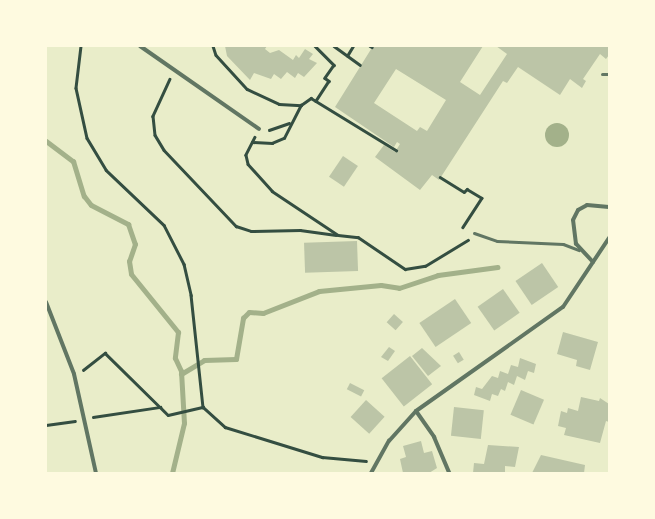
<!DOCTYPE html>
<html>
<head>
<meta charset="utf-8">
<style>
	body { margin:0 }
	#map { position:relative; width:655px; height:519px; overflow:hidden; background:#e9edc9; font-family:Spectral,serif }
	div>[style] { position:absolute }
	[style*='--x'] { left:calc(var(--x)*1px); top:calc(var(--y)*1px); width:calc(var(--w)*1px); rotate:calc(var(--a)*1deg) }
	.water>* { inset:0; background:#a3b18a }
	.round { border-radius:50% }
	.stream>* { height:5px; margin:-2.5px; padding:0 2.5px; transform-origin:2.5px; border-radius:2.5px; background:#a3b18a }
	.building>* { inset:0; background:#bcc5a7; transform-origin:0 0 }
	.path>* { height:2.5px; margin:-1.25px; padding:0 1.25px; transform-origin:1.25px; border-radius:1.25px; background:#344e41 }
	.service>* { height:3px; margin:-1.5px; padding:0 1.5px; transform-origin:1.5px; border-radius:1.5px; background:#617663 }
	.minor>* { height:4px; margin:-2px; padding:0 2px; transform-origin:2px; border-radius:2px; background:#617663 }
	span { translate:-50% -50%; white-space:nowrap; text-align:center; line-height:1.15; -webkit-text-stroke:3.5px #fefae0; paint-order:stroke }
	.frame { position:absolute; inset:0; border:47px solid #fefae0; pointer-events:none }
</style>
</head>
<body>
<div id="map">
	<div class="water">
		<i class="round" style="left:545px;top:123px;width:24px;height:24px"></i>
	</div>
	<div class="stream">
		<i style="--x:46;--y:141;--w:34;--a:37"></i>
		<i style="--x:73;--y:161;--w:37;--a:73"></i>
		<i style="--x:84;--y:196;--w:11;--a:52"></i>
		<i style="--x:91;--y:205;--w:42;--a:27.2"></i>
		<i style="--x:128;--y:224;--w:21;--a:71"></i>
		<i style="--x:135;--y:244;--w:18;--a:109"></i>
		<i style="--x:129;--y:261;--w:13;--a:81"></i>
		<i style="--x:131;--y:274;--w:75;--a:51"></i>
		<i style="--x:178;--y:332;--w:26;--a:97"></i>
		<i style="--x:175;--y:358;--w:14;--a:65"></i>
		<i style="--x:181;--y:371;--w:52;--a:86.7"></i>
		<i style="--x:184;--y:423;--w:51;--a:103.5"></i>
		<i style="--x:181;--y:374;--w:27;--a:-31"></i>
		<i style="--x:204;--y:360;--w:32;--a:-2"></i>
		<i style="--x:236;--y:359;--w:42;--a:-80.3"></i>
		<i style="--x:243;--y:318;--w:8;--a:-45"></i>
		<i style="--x:249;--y:312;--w:14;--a:4"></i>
		<i style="--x:263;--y:313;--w:60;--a:-21.4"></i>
		<i style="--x:319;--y:291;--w:62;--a:-5.5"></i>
		<i style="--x:381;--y:285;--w:18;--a:9"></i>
		<i style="--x:399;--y:288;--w:41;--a:-18.4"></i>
		<i style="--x:438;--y:275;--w:60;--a:-7.7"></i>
	</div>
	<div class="building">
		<i style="clip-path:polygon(225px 46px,267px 46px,265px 49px,270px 53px,279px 50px,293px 60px,296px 55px,299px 58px,305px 49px,313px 54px,309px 59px,317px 63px,304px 77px,298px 73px,295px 78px,287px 72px,281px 79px,274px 74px,271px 79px,254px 73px,250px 80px,227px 56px)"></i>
		<i style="clip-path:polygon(evenodd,373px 46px,483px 46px,460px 82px,480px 95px,507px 54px,496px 46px,609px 46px,609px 55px,606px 59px,600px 54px,583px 79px,586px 81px,582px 88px,570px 79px,560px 95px,518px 67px,507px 83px,503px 81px,439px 180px,432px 175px,420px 190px,375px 157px,384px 145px,395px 152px,400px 144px,397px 142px,394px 147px,335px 107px,373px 46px,396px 69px,446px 100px,427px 131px,420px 127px,417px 131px,374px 103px,396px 69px)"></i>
		<i style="left:343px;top:156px;width:18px;height:25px;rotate:34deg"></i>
		<i style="left:357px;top:241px;width:30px;height:53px;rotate:88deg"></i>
		<i style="left:542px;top:263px;width:29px;height:32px;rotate:56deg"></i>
		<i style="left:503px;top:289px;width:29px;height:31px;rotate:55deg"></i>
		<i style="left:455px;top:299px;width:29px;height:43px;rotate:56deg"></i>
		<i style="left:394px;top:314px;width:12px;height:11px;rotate:42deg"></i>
		<i style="clip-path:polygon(563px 332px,598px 342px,590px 370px,576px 366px,577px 360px,557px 354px)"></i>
		<i style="clip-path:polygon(389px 347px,395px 351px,388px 361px,381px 357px)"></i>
		<i style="clip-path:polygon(422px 348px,441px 366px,428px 376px,412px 356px)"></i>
		<i style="left:459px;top:352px;width:9px;height:7px;rotate:58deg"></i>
		<i style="left:410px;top:356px;width:36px;height:36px;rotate:52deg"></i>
		<i style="clip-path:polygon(520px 358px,536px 364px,534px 373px,528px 371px,525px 380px,517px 376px,514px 385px,508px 382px,505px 391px,501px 389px,498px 396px,492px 394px,490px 401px,474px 395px,476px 387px,482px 389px,492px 376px,498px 378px,500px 371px,508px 374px,511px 365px,518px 367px)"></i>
		<i style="left:350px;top:383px;width:16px;height:7px;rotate:27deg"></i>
		<i style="left:521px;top:390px;width:25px;height:27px;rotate:23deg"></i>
		<i style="clip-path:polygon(581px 397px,599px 401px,600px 398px,609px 404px,609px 422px,606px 421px,600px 443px,564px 435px,566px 428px,558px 426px,561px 411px,567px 413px,568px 408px,578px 411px)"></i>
		<i style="left:366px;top:400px;width:25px;height:23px;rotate:42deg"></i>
		<i style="left:454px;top:407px;width:30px;height:29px;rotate:6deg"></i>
		<i style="clip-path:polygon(421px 441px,424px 453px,432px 451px,437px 468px,429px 473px,403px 473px,400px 459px,406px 457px,403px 446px)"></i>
		<i style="clip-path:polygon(488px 445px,519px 447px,515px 467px,505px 466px,505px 473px,473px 473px,474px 463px,484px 464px)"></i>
		<i style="clip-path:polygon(541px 455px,585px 465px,584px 473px,532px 473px)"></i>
	</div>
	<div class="path">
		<i style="--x:81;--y:46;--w:42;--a:96.8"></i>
		<i style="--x:76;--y:88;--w:51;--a:77.6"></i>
		<i style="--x:87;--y:138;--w:37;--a:59"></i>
		<i style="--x:106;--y:170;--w:80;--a:43.5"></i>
		<i style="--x:164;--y:225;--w:44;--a:62.9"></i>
		<i style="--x:184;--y:264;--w:32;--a:77"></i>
		<i style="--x:191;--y:295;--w:113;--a:83.9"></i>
		<i style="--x:213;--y:46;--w:9;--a:72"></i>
		<i style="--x:216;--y:55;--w:46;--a:47.6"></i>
		<i style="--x:247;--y:89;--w:35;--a:25"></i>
		<i style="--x:279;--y:104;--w:22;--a:3"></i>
		<i style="--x:315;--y:46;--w:27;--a:45"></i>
		<i style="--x:334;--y:65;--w:16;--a:125"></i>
		<i style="--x:325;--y:78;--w:5;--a:37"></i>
		<i style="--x:329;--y:81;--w:24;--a:123"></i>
		<i style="--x:334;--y:46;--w:32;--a:36"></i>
		<i style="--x:370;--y:46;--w:2;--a:27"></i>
		<i style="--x:347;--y:56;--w:12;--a:-59"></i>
		<i style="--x:170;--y:79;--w:41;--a:114.7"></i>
		<i style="--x:153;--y:116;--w:19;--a:84"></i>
		<i style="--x:155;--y:135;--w:17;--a:59"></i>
		<i style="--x:164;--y:150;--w:105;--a:46.5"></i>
		<i style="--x:236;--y:226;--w:16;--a:18"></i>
		<i style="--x:251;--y:231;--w:49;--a:-1.2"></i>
		<i style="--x:300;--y:230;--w:36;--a:8"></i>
		<i style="--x:269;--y:130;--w:21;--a:-19"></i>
		<i style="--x:255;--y:137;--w:20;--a:117"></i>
		<i style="--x:246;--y:155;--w:9;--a:77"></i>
		<i style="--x:248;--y:164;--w:36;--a:48"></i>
		<i style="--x:272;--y:191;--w:79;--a:33.7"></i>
		<i style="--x:338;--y:235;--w:20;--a:6"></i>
		<i style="--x:358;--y:237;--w:57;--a:34.2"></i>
		<i style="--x:405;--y:269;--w:20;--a:-9"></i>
		<i style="--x:425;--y:266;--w:50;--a:-31.2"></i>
		<i style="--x:252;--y:142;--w:20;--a:3"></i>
		<i style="--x:272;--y:143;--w:13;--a:-23"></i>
		<i style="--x:284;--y:138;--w:37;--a:-63"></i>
		<i style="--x:301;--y:105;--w:12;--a:-35"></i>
		<i style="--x:311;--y:98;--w:100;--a:31.5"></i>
		<i style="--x:440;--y:177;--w:28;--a:32"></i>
		<i style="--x:464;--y:192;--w:4;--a:-45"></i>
		<i style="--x:467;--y:189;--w:17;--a:31"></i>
		<i style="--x:482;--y:198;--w:35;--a:123"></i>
		<i style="--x:83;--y:370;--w:28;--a:-38"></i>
		<i style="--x:105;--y:353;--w:77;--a:44.5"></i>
		<i style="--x:93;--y:417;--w:68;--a:-8.5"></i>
		<i style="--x:160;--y:407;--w:11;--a:45"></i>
		<i style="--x:168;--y:415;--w:36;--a:-13"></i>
		<i style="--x:203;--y:407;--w:30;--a:42"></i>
		<i style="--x:225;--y:427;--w:102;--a:17.2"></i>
		<i style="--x:322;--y:457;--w:44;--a:5.2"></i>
		<i style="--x:46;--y:425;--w:29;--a:-8"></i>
	</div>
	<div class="service">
		<i style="--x:602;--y:74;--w:7;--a:0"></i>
		<i style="--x:474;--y:233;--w:24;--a:19"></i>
		<i style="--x:497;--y:241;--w:66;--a:2.6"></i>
		<i style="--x:563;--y:244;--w:17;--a:21"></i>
	</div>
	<div class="minor">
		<i style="--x:140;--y:46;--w:145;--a:34.9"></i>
		<i style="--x:593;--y:262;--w:25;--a:-133"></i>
		<i style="--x:576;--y:244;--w:24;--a:-97"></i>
		<i style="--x:573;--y:220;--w:11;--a:-63"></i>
		<i style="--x:578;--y:210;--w:10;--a:-29"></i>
		<i style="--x:587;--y:205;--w:22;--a:5"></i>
		<i style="--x:46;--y:302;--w:77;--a:68.7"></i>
		<i style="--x:74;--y:374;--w:101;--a:77.5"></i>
		<i style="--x:416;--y:411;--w:32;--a:55"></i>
		<i style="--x:434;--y:437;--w:39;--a:67"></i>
		<i style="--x:371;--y:473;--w:37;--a:-61"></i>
		<i style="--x:389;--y:441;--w:40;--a:-48"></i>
		<i style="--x:416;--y:411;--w:180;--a:-35.3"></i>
		<i style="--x:563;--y:307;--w:83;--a:-56.3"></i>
	</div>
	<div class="frame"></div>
</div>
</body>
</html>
